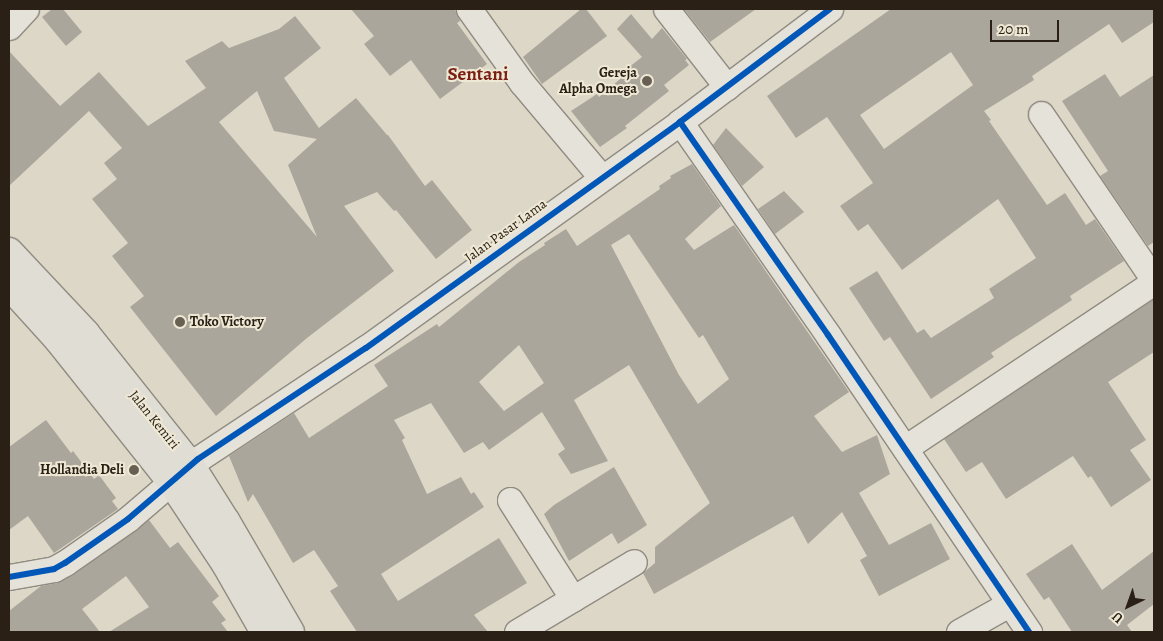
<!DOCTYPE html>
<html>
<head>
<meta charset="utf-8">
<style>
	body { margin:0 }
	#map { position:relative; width:1163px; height:641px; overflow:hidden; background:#ddd7c7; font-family:Alegreya,serif }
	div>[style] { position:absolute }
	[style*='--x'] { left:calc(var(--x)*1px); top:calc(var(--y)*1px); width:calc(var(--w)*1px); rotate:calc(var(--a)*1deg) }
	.building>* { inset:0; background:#aba69b }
	.roads { filter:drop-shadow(1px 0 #908b81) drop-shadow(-1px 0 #908b81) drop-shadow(0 1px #908b81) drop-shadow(0 -1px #908b81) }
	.minor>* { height:25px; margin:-12.5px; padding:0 12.5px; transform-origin:12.5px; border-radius:12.5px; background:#e5e2da }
	.highway>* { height:28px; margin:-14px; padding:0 14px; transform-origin:14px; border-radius:14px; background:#e0ddd4 }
	.cycleway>* { height:6px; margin:-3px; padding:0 3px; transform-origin:3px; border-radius:3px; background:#0057b8 }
	.dots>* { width:14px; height:14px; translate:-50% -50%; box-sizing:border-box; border:2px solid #eee8d5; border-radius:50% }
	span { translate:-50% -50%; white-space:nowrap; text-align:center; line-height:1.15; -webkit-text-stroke:4px #eee8d5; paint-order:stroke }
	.poi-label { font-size:14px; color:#2a2016; font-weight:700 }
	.right { translate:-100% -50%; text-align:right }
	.left { translate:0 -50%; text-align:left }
	.street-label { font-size:14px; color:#2a2016 }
	.district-label { font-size:19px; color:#7a1f14; font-weight:700 }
	.frame { position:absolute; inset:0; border:10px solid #2a2016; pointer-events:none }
	.north { position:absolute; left:1103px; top:581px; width:50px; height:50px; -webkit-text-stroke:4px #eee8d5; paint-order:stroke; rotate:222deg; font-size:14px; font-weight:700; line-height:20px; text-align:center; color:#2a2016 }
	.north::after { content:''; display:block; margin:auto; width:18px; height:22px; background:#2a2016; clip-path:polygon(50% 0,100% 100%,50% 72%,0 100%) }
	.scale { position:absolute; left:990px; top:20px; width:69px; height:22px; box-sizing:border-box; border:2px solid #2a2016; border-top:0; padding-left:6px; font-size:15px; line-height:18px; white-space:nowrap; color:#2a2016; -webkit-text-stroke:4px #eee8d5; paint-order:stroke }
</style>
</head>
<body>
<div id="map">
	<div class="building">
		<i style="clip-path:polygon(52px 9px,63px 9px,82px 32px,66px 46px,42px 17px)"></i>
		<i style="clip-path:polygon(351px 9px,455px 9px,460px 21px,457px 23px,487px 64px,440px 99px,411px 60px,390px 76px,364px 44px,374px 36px)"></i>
		<i style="clip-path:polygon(581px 9px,586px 9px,607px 36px,542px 84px,523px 57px)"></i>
		<i style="clip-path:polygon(684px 9px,756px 9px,710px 42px)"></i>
		<i style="clip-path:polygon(evenodd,891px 9px,1154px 9px,1154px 22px,1122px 43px,1109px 24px,1032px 76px,1034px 80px,984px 111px,991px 120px,989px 121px,1047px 205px,1065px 193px,1086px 225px,1095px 219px,1124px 261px,1070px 296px,1072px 300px,991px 353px,994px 357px,931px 399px,890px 337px,884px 341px,849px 288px,877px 271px,917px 333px,924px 329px,931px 338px,994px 298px,989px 289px,1036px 258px,998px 199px,902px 270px,868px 224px,858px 231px,840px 206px,873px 183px,827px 117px,796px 138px,767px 96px,891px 9px,951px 52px,973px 85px,884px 149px,860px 115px,951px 52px)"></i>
		<i style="clip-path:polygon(631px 14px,652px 39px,662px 28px,687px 59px,685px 60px,689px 65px,664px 85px,669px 91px,625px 126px,627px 128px,600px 147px,571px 111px,597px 94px,599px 97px,626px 74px,624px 71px,642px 57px,617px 29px)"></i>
		<i style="clip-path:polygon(evenodd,295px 16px,321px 48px,284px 78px,319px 128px,356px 98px,387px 135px,388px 135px,425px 186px,432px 180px,472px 230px,436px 259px,396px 210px,394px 211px,377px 192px,344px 206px,394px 271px,307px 338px,216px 416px,130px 307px,144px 296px,112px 256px,128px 243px,92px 199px,117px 179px,104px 163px,122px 148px,89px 111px,9px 186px,9px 51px,60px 106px,99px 72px,148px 126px,206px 88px,185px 61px,222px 41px,229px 48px,279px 29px,295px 16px,257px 91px,274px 131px,317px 139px,288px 165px,317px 237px,219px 122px,257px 91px)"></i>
		<i style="clip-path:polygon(1105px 74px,1120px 97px,1154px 75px,1154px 242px,1148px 246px,1100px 176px,1108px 171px,1062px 101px)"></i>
		<i style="clip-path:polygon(726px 128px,764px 167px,742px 186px,713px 145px)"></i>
		<i style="clip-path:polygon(evenodd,692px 164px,721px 206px,685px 239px,694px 250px,734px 225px,849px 392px,814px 416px,842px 452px,877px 435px,890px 474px,859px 493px,889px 545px,931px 523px,950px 559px,879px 596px,860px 560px,867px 556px,842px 512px,808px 544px,793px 516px,654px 594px,643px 573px,655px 563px,655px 547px,710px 503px,629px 365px,574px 400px,608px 461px,571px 474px,558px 454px,565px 449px,542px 412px,489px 450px,483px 442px,464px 453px,431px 403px,394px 420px,405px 438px,402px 440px,427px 494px,461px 477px,471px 494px,474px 492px,484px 507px,381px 574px,398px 601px,499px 538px,527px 583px,474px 615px,488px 632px,357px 632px,330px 591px,338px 586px,314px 550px,293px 563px,253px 494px,248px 502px,229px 456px,294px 413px,309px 438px,388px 386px,374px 365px,437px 324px,439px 327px,519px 262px,545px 245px,544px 243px,566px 229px,577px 246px,660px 189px,659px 186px,671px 178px,670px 176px,692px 164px,629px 234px,699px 338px,703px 335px,729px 379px,698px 404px,679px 375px,611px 245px,629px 234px,692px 164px,519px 345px,544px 383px,504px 411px,479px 382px,519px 345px)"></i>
		<i style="clip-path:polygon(784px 191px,804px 212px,775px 234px,758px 209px)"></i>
		<i style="clip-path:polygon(1154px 299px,1154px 352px,1108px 382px,1146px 440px,1130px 450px,1151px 480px,1111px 507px,1091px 476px,1088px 478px,1073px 456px,1006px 499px,982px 462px,966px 472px,944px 439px)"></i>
		<i style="clip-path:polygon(46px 420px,71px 453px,73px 451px,94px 479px,99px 475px,116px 498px,112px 501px,118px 509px,54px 553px,28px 516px,9px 530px,9px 447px)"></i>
		<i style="clip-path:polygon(614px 467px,647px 525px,618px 544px,612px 533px,569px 561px,544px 514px,554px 505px)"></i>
		<i style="clip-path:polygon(149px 520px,170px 548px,178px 542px,219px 596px,212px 602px,226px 620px,221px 623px,228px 632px,109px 632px,149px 607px,126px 576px,82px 609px,100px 632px,9px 632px,9px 611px,41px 586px,57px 583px,73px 575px)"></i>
		<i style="clip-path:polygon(1072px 544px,1102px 590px,1154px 551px,1154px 604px,1127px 625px,1132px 632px,1072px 632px,1049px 597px,1044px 600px,1026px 574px)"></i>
	</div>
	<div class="roads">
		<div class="minor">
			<i style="--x:469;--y:9;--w:91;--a:54.4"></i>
			<i style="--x:522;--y:83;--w:124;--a:49.9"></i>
			<i style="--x:666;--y:9;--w:99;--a:52"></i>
			<i style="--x:9;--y:27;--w:25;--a:-47"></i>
			<i style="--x:1041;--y:114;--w:201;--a:55.8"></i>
			<i style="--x:680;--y:122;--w:259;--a:55.2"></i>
			<i style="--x:828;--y:335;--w:359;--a:55.9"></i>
			<i style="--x:905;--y:448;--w:299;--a:-33.7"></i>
			<i style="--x:510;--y:500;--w:117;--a:57.5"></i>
			<i style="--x:9;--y:577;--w:46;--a:-10.1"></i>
			<i style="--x:54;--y:569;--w:13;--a:-29"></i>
			<i style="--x:65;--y:563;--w:77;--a:-34.9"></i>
			<i style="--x:128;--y:519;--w:92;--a:-40.6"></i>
			<i style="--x:198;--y:459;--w:201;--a:-33.5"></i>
			<i style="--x:366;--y:348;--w:387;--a:-35.7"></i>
			<i style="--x:680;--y:122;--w:188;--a:-37"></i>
			<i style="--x:517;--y:632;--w:136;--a:-30.9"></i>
			<i style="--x:959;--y:632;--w:57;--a:-29.2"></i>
		</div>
		<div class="highway">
			<i style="--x:9;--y:252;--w:111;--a:46.8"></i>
			<i style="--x:85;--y:333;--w:169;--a:51.5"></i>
			<i style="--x:190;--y:465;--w:67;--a:57.7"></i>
			<i style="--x:226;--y:522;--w:127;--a:59.8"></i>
			<i style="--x:9;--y:285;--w:73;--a:47.8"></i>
			<i style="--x:58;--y:339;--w:181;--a:51.5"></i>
			<i style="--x:171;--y:481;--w:100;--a:56.5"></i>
			<i style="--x:226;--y:564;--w:78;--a:60.2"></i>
		</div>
	</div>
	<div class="cycleway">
		<i style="--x:680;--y:122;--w:259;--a:55.2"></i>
		<i style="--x:828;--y:335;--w:359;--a:55.9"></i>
		<i style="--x:9;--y:577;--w:46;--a:-10.1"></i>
		<i style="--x:54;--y:569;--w:13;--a:-29"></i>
		<i style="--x:65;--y:563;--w:77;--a:-34.9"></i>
		<i style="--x:128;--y:519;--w:92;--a:-40.6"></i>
		<i style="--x:198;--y:459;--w:201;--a:-33.5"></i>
		<i style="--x:366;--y:348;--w:387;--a:-35.7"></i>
		<i style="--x:680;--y:122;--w:188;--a:-37"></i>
	</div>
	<div class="dots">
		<i style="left:647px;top:81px;background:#696054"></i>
		<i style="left:180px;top:322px;background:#696054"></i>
		<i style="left:134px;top:470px;background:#696054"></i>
	</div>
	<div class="poi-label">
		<span class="right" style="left:637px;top:81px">Gereja<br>Alpha Omega</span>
		<span class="left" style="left:190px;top:322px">Toko Victory</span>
		<span class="right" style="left:124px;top:470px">Hollandia Deli</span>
	</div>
	<div class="street-label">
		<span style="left:506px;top:231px;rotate:-36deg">Jalan Pasar Lama</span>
		<span style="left:154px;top:420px;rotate:51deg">Jalan Kemiri</span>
	</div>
	<div class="district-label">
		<span style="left:478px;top:75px">Sentani</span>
	</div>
	<div class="frame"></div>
	<div class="north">U</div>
	<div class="scale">20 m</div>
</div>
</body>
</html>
